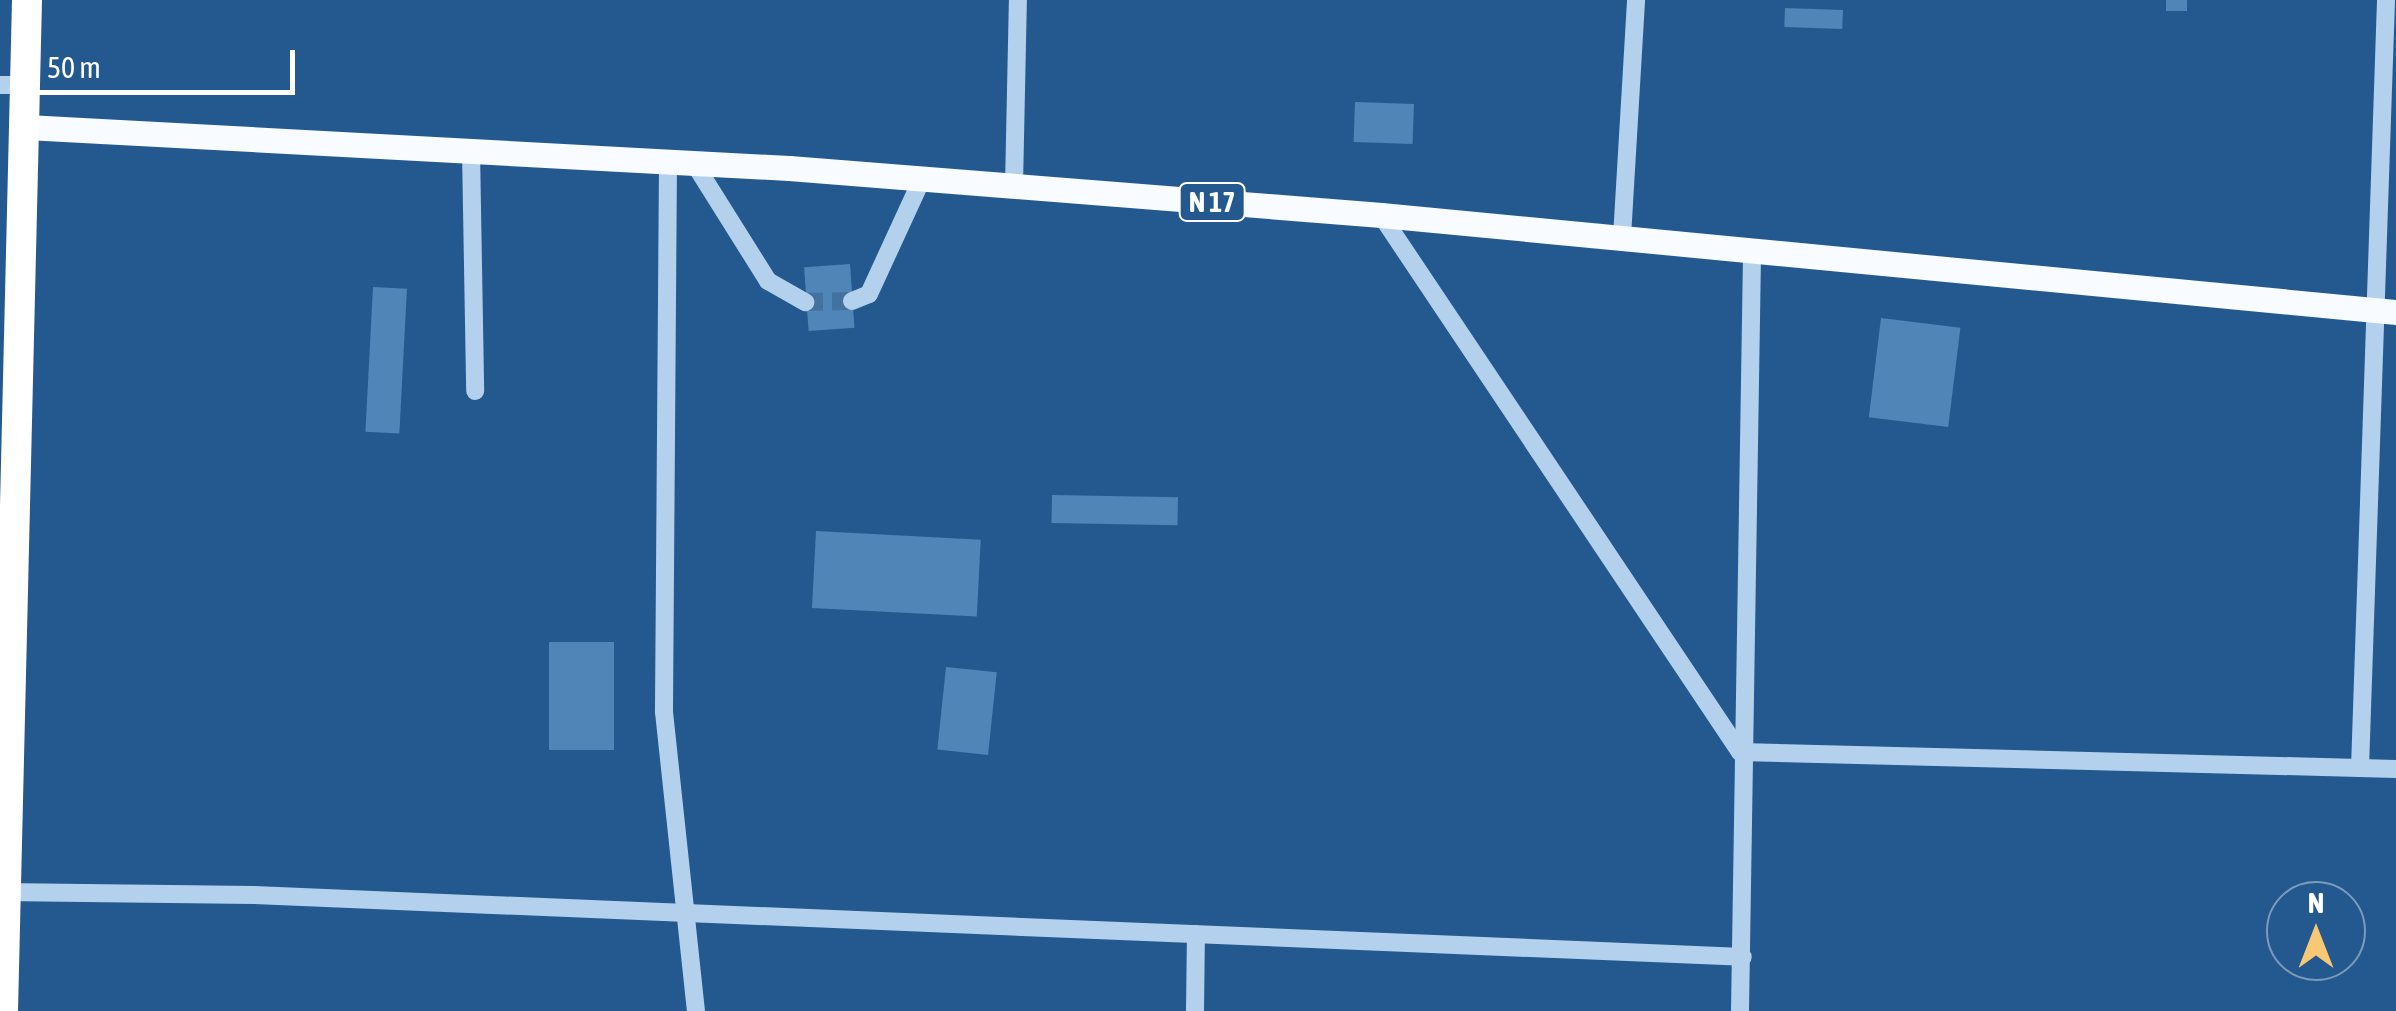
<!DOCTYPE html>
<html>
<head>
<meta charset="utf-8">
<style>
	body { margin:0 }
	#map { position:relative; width:2396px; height:1011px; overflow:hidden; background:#23598f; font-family:"Asap Condensed",sans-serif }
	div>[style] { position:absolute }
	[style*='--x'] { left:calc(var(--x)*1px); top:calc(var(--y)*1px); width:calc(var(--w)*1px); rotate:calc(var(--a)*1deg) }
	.building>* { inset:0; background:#5085b8; transform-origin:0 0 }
	.minor-tunnel>* { height:18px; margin-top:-9px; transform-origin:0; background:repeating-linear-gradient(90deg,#4472a0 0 18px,transparent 0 27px) }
	.minor>* { height:18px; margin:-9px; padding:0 9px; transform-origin:9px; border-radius:9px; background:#b3d1ec }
	.major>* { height:25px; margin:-12.5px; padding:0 12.5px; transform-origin:12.5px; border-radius:12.5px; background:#f8fbff }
	.highway>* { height:30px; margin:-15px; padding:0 15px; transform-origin:15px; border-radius:15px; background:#fff }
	span { translate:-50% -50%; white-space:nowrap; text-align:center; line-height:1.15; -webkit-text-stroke:8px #23598f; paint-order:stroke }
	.shield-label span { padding:2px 8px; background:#23598f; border:2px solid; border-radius:8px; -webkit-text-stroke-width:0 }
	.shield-label { font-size:28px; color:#fff; font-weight:700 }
	.north { position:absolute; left:2266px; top:881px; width:100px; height:100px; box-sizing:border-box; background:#23598f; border:2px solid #7b9bbc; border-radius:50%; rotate:0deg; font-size:28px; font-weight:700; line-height:40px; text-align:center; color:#fff }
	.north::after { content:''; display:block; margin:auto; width:35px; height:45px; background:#f7c975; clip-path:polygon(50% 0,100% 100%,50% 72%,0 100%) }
	.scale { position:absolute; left:30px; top:50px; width:265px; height:45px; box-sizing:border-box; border:5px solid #fff; border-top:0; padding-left:12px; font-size:30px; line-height:35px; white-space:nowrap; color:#fff; -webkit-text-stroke:8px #23598f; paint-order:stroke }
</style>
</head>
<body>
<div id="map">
	<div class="building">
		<i style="left:2166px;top:0;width:21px;height:11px"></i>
		<i style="left:1785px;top:8px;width:58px;height:19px;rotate:2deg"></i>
		<i style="left:1355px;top:102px;width:59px;height:40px;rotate:2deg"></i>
		<i style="left:850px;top:264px;width:64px;height:46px;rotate:86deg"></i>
		<i style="left:373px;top:287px;width:34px;height:145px;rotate:3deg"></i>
		<i style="left:1881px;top:318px;width:80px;height:100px;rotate:7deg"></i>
		<i style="left:1052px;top:495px;width:126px;height:28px;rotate:1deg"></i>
		<i style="left:816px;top:531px;width:165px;height:77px;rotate:3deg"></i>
		<i style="left:549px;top:642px;width:65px;height:108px"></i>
		<i style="left:946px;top:667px;width:51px;height:83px;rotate:6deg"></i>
	</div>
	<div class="minor-tunnel">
		<i style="--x:805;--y:302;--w:47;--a:-1.2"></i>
	</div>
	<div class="minor">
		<i style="--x:0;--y:85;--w:26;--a:0"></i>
		<i style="--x:471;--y:151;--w:240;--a:89"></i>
		<i style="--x:668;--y:162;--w:550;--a:90.42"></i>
		<i style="--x:664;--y:712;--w:301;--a:83.9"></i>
		<i style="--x:694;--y:163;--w:139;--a:57.9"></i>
		<i style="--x:768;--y:281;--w:43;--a:29.6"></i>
		<i style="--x:1014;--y:186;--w:186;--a:-88.8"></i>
		<i style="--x:1381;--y:215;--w:646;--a:56.24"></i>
		<i style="--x:1740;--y:752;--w:656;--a:1.48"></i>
		<i style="--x:1622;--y:237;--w:237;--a:-86.6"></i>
		<i style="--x:852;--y:301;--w:18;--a:-22"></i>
		<i style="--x:869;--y:294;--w:127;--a:-65.3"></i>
		<i style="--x:2360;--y:768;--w:768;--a:-88.06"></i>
		<i style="--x:0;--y:892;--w:254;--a:0.7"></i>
		<i style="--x:254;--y:895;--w:1490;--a:2.38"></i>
		<i style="--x:1195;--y:1011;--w:77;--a:-89.3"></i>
		<i style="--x:1740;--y:1011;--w:758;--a:-89.09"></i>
	</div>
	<div class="major">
		<i style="--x:26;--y:127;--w:764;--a:3.08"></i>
		<i style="--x:789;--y:168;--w:594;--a:4.54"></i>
		<i style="--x:1381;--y:215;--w:1020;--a:5.46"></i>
	</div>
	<div class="highway">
		<i style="--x:3;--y:1011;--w:1011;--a:-88.64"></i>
	</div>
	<div class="shield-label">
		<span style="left:1212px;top:202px">N 17</span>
	</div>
	<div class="north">N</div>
	<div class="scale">50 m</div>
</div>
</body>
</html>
